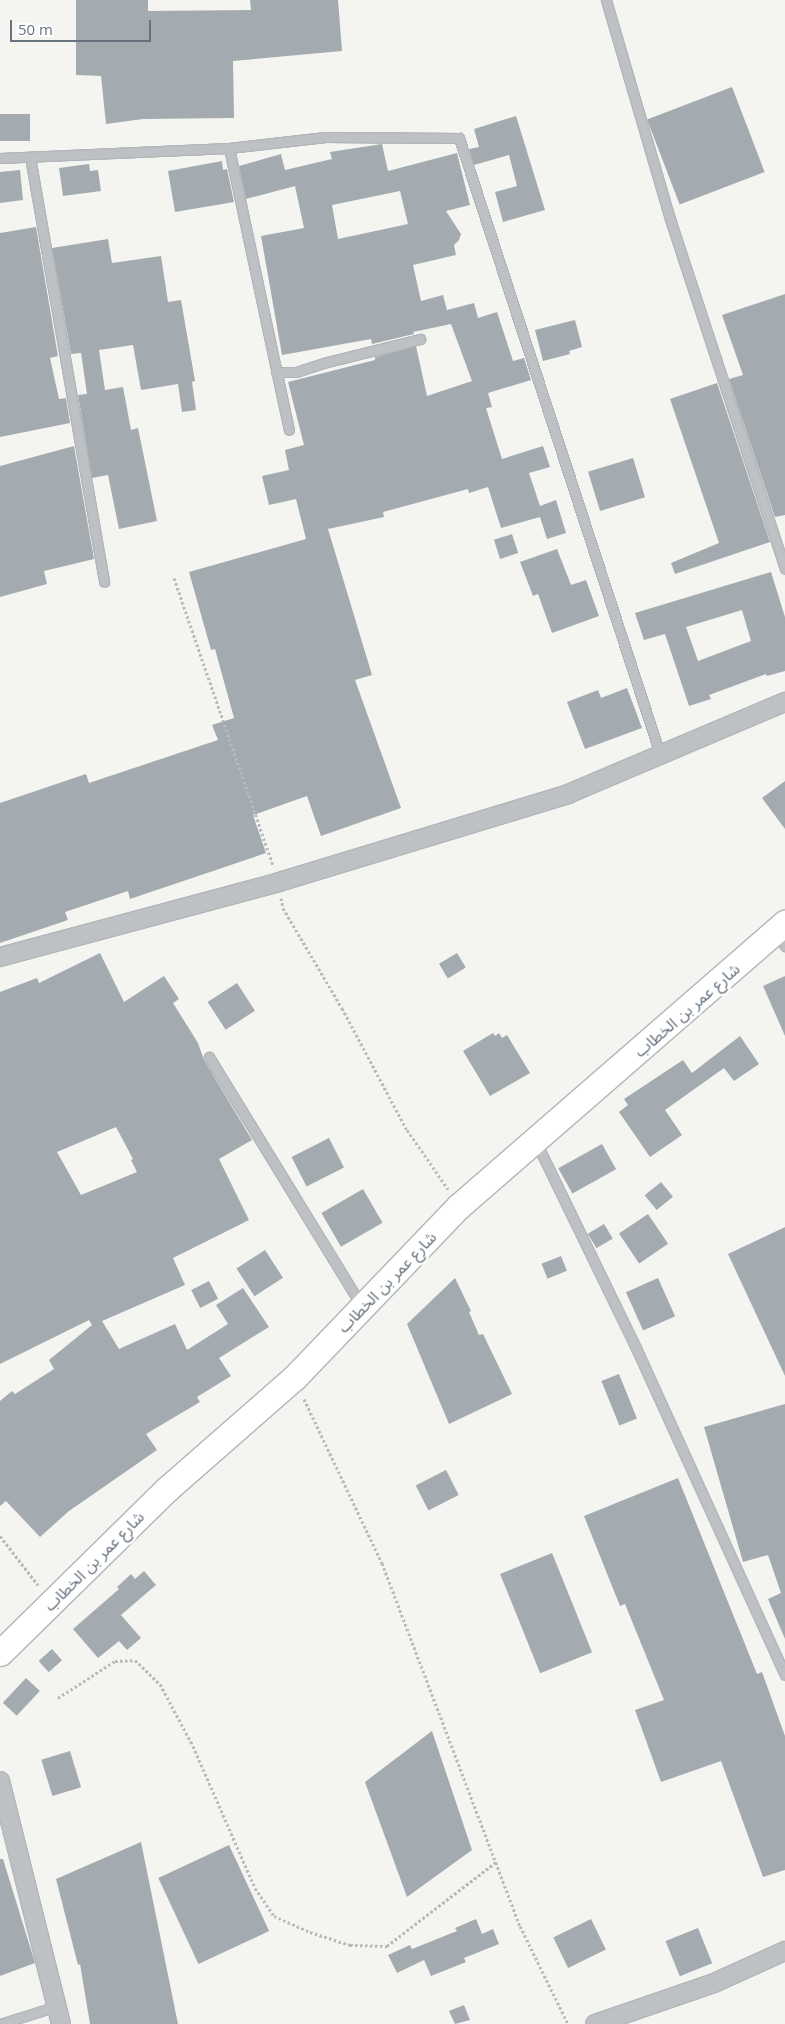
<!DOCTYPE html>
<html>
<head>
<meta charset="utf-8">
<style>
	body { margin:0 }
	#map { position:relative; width:785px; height:2024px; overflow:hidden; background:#f4f4f0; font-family:"Open Sans","Noto Sans Arabic",sans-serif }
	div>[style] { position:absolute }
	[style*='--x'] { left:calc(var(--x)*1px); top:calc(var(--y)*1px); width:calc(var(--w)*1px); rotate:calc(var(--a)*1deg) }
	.building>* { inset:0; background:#a4abb0; transform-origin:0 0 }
	.path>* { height:3px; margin-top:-1.5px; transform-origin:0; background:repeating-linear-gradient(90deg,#b7babc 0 2.5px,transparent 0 5px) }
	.roads { filter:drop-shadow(1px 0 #b2b6ba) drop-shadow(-1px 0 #b2b6ba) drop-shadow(0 1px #b2b6ba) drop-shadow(0 -1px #b2b6ba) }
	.service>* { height:9px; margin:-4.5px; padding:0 4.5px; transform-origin:4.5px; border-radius:4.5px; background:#bdc1c4 }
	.minor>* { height:18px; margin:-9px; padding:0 9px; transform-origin:9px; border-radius:9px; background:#bdc1c4 }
	.secondary>* { height:25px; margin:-12.5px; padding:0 12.5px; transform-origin:12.5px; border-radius:12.5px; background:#fff }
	span { translate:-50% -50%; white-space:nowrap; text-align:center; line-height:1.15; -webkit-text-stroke:5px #fff; paint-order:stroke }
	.street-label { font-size:16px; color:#66737f }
	.scale { position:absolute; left:10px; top:20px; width:141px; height:22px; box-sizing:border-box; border:2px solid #66737f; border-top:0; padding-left:6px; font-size:15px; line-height:18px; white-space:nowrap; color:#66737f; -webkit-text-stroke:4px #fff; paint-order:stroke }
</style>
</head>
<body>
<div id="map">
	<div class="building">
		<i style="clip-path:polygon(76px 0,148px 0,148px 11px,251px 10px,250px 0,338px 0,342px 51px,233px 61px,234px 118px,143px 119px,106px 124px,101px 76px,76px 75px)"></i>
		<i style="left:732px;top:87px;width:91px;height:91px;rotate:69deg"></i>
		<i style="left:0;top:114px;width:30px;height:27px"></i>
		<i style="clip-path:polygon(516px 116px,545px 210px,503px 222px,495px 192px,517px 186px,509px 155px,474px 165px,469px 149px,479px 147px,474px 129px)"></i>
		<i style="clip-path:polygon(evenodd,382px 144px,388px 171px,457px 153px,470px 205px,446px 211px,461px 234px,459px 240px,454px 245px,456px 255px,413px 265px,421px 301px,443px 295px,447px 310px,474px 303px,478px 318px,497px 312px,513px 361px,524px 358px,531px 380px,488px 393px,492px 407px,486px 408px,502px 459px,543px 446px,550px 467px,529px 473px,540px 506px,556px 500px,566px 533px,547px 539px,540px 517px,501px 528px,488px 487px,469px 493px,468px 489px,383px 512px,384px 517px,328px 529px,372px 675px,355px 680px,401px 808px,321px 836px,307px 796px,253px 815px,266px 853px,130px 899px,128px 891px,65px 912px,68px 920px,0 943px,0 803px,86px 774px,89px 783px,218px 740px,212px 725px,234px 718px,215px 649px,211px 650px,189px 572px,306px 539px,296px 499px,269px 505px,262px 476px,289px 470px,285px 450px,304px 445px,288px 382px,375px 360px,375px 357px,416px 346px,427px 396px,472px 381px,451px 324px,413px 332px,414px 334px,372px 344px,371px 339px,282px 355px,261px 236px,304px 228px,295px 186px,246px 199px,239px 166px,281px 154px,285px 170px,332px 159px,330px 152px,382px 144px,400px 191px,408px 224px,338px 239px,332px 205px,400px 191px)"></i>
		<i style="clip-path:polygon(222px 161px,223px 170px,227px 169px,234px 202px,175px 212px,168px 171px)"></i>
		<i style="clip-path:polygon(89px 164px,90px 171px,98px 170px,101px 191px,63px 196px,59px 168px)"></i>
		<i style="clip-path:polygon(20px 170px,23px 200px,0 203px,0 172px)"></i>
		<i style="clip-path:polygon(36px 227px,58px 356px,50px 358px,59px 399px,66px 398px,70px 423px,0 437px,0 233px)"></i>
		<i style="clip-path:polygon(108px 239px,112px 263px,161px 256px,168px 302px,181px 300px,195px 381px,192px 382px,196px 410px,182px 412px,178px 384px,141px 390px,133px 345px,99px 350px,105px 390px,123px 387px,131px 430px,138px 428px,157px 521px,119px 529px,108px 475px,92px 478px,78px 395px,87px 394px,81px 353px,71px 354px,52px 248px)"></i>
		<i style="clip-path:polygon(785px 294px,785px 515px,775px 517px,729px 379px,743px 375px,722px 315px)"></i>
		<i style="clip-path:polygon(575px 320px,582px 347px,569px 351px,570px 354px,543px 361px,535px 330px)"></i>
		<i style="clip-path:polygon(717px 383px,770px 542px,675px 574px,671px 563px,719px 543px,670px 399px)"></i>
		<i style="clip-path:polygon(74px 446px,94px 559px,44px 571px,47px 584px,0 597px,0 466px)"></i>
		<i style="left:633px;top:458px;width:41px;height:47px;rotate:73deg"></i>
		<i style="left:512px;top:534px;width:20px;height:19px;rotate:72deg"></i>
		<i style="clip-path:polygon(557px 549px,571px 585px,586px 580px,599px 616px,552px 633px,538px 594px,533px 596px,520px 562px)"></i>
		<i style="clip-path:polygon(evenodd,771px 572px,785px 617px,785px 671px,767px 676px,766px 674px,709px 695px,711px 699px,689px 706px,665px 634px,644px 640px,635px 613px,771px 572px,742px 610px,751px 641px,698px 661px,686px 627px,742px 610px)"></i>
		<i style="clip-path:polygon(627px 688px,642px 728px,585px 749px,567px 702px,598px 690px,601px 698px)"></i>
		<i style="clip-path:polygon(785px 781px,785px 829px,762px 798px)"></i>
		<i style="clip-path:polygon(evenodd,100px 953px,124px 1002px,164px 976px,179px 999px,173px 1003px,198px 1043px,204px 1060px,252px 1140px,219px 1159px,249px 1220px,173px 1258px,185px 1285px,102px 1321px,119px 1349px,175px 1324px,187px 1350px,228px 1324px,216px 1305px,243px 1288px,269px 1327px,219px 1358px,231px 1376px,197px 1397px,200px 1402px,146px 1434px,157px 1450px,69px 1511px,40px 1537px,6px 1501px,0 1506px,0 1401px,12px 1391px,15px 1394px,54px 1369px,49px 1360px,92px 1325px,89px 1320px,0 1364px,0 992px,37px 978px,39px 983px,100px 953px,116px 1127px,133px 1159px,131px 1160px,137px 1172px,81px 1195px,57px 1152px,116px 1127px)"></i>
		<i style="left:457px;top:953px;width:17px;height:21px;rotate:59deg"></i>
		<i style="clip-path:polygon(785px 976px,785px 1036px,763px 986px)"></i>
		<i style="left:237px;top:983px;width:33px;height:35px;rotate:57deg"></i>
		<i style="clip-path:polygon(493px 1033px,495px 1036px,499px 1033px,502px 1038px,507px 1035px,530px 1073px,490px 1096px,463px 1051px)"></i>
		<i style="clip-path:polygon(740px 1036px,759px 1064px,734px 1081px,724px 1068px,665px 1110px,682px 1135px,650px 1157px,619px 1112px,628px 1105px,624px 1099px,683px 1060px,692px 1073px)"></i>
		<i style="left:329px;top:1138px;width:33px;height:42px;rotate:63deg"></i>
		<i style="left:602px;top:1144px;width:29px;height:50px;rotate:61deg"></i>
		<i style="left:661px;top:1182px;width:19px;height:21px;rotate:51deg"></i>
		<i style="left:363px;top:1189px;width:39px;height:48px;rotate:60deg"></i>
		<i style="left:648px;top:1214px;width:36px;height:35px;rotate:56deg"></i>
		<i style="left:604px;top:1224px;width:17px;height:19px;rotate:59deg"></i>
		<i style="clip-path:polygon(785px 1227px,785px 1376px,728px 1254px)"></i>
		<i style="left:265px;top:1250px;width:33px;height:34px;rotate:57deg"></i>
		<i style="left:561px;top:1256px;width:16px;height:21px;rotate:68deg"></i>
		<i style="clip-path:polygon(455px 1278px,471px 1311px,469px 1312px,479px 1335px,483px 1334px,512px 1394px,449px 1424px,407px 1324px)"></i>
		<i style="left:658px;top:1278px;width:42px;height:35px;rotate:66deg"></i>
		<i style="left:209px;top:1281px;width:20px;height:20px;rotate:63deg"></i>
		<i style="left:619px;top:1374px;width:48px;height:19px;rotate:68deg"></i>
		<i style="clip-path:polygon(785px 1404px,785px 1639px,768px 1599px,781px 1593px,768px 1555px,743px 1562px,704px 1427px)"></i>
		<i style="left:446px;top:1470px;width:28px;height:34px;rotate:63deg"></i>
		<i style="clip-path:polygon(678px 1478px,757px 1674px,762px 1672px,785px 1736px,785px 1870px,763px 1877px,721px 1761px,661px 1782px,635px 1710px,664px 1700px,625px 1604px,620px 1606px,584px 1516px)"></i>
		<i style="left:552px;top:1553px;width:107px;height:56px;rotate:68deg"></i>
		<i style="clip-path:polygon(144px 1571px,156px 1585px,121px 1615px,141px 1638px,127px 1650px,119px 1641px,98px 1658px,73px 1629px,119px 1589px,117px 1587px,131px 1574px,135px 1579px)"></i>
		<i style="left:52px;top:1649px;width:15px;height:18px;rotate:48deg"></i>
		<i style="left:26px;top:1678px;width:19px;height:34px;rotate:43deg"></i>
		<i style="clip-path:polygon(432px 1731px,472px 1850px,407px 1897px,365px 1782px)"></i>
		<i style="left:70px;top:1751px;width:38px;height:30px;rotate:73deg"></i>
		<i style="clip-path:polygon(141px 1842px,178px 2024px,90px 2024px,80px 1964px,78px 1965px,56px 1879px)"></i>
		<i style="left:229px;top:1845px;width:95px;height:78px;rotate:65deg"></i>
		<i style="clip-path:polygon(0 1859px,3px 1859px,35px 1963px,0 1976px)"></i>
		<i style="clip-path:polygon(476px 1919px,482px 1934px,493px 1929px,499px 1944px,464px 1958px,466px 1962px,431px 1976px,424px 1960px,397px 1973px,388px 1955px,410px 1945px,412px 1949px,457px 1931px,455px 1928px)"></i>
		<i style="left:591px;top:1919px;width:34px;height:42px;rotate:64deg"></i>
		<i style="left:698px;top:1928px;width:38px;height:35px;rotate:68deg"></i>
		<i style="clip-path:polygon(464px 2005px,470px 2020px,455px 2024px,449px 2011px)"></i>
	</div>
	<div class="path">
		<i style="--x:174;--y:578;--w:305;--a:71"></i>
		<i style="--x:281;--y:898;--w:10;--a:79"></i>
		<i style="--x:283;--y:908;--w:116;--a:59.5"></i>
		<i style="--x:342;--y:1008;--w:138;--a:62"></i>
		<i style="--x:407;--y:1130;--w:72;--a:55.2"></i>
		<i style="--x:304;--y:1399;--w:182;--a:64.6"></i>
		<i style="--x:382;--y:1563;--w:388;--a:69.2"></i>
		<i style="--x:520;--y:1926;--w:109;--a:63.9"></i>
		<i style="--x:0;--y:1536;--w:62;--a:52.2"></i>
		<i style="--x:58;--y:1698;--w:68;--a:-33"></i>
		<i style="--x:115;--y:1661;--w:20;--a:-3"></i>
		<i style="--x:135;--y:1660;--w:35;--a:44"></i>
		<i style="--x:160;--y:1684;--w:70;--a:62"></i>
		<i style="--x:193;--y:1746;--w:155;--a:66.4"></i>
		<i style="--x:255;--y:1888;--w:34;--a:56"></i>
		<i style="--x:274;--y:1916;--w:39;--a:24"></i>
		<i style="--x:310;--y:1932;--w:42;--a:18"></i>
		<i style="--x:350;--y:1945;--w:37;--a:2"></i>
		<i style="--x:387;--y:1946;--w:138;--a:-37.6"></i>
	</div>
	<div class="roads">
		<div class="service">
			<i style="--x:606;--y:0;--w:228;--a:73.7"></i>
			<i style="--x:670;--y:219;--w:368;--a:71.8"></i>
			<i style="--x:229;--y:148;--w:288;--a:78"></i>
			<i style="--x:30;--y:157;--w:431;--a:80.1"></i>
			<i style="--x:0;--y:158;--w:229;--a:-2.5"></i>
			<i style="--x:229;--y:148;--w:97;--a:-6.5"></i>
			<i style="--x:325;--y:137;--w:134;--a:0.4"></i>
			<i style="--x:459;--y:138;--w:648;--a:71.93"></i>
			<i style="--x:276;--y:372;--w:20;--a:0"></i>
			<i style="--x:296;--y:372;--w:33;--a:-18"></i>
			<i style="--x:327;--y:362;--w:96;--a:-13.9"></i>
			<i style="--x:776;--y:932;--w:17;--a:57"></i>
			<i style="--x:209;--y:1057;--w:291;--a:58.5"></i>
			<i style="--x:536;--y:1142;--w:229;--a:64.1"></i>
			<i style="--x:636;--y:1348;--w:359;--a:65.5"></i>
			<i style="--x:0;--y:2024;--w:60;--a:-17.5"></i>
		</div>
		<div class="minor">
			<i style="--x:0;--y:957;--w:289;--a:-15"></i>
			<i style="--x:279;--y:882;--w:302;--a:-16.9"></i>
			<i style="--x:568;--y:794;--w:236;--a:-23"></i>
			<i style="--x:0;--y:1781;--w:251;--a:75.9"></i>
			<i style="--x:595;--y:2024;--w:126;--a:-19"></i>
			<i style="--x:714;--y:1983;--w:78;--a:-24.3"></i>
		</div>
		<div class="secondary">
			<i style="--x:0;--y:1653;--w:234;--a:-44.5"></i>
			<i style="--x:167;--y:1489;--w:169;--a:-41.2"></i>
			<i style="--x:294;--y:1378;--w:238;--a:-46.2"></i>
			<i style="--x:459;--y:1206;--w:432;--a:-41"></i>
		</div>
	</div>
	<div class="street-label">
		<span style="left:687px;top:1010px;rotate:-41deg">شارع عمر بن الخطاب</span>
		<span style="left:387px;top:1282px;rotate:-46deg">شارع عمر بن الخطاب</span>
		<span style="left:94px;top:1561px;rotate:-45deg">شارع عمر بن الخطاب</span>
	</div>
	<div class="scale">50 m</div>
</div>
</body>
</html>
